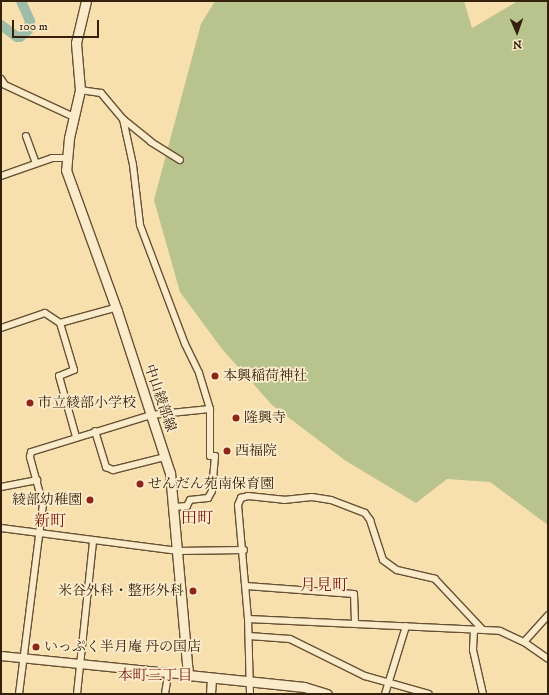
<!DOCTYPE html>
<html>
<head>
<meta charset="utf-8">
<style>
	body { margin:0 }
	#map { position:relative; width:549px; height:695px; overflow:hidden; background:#f8e0ae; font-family:"IM FELL DW Pica","Noto Serif JP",serif }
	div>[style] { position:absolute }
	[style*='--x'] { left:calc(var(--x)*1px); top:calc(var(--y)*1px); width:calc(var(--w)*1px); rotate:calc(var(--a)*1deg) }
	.green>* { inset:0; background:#b8c38e }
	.river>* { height:10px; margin:-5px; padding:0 5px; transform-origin:5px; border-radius:5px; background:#9dbda9 }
	.roads { filter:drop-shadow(1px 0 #665134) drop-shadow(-1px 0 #665134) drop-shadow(0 1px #665134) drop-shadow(0 -1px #665134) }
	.minor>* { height:6px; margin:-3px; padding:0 3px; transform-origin:3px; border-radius:3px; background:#faebca }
	.tertiary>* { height:8px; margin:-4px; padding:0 4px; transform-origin:4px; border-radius:4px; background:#faebca }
	.secondary>* { height:9px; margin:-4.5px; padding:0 4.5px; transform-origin:4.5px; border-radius:4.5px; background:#faebca }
	.dots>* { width:11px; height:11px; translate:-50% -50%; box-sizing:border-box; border:2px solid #faebca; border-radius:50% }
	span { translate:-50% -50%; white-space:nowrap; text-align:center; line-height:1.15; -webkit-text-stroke:3.5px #faebca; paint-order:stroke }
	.poi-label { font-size:14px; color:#35210b }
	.left { translate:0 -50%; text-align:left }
	.right { translate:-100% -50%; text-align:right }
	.street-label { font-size:14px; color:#35210b }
	.neighbourhood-label { font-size:15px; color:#7a1f14 }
	.quarter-label { font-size:16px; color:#7a1f14 }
	.frame { position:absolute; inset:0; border:2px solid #35210b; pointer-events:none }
	.north { position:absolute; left:497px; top:12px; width:40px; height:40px; -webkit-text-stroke:3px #faebca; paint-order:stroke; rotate:178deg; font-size:11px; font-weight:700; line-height:16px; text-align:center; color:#35210b }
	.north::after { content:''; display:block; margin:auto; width:14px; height:18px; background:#35210b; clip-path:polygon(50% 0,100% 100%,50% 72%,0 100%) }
	.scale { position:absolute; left:12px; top:20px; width:87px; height:18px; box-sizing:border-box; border:2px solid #35210b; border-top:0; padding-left:5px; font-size:12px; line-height:14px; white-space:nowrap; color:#35210b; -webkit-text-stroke:3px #faebca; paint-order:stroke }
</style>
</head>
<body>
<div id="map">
	<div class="green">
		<i style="clip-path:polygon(215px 1px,464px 1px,472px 28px,518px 1px,548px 1px,548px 525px,490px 482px,447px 479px,416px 503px,346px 461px,272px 405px,222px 349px,180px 292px,154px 200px,201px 24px)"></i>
	</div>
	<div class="river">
		<i style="--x:1;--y:25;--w:20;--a:37"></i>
		<i style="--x:17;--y:37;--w:3;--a:0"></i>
		<i style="--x:20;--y:37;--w:11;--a:-41"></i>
		<i style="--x:28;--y:30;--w:9;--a:-77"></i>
		<i style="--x:30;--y:21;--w:22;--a:-114"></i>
	</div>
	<div class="roads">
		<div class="minor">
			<i style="--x:1;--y:79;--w:7;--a:56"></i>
			<i style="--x:5;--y:85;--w:76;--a:24.9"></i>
			<i style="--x:80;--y:90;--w:21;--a:8"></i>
			<i style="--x:101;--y:93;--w:34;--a:50"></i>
			<i style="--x:123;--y:119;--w:36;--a:39"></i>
			<i style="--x:151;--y:142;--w:34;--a:32"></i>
			<i style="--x:123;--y:119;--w:47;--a:77.7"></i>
			<i style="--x:133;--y:165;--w:60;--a:83.3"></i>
			<i style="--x:140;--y:225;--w:127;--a:69.3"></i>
			<i style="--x:185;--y:344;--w:32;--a:64"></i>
			<i style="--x:199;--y:373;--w:38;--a:73"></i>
			<i style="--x:210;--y:409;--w:47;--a:90"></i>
			<i style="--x:210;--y:456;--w:5;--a:0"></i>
			<i style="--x:215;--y:456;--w:35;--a:95"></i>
			<i style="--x:212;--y:491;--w:8;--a:120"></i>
			<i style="--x:208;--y:498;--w:18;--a:174"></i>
			<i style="--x:190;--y:500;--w:7;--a:117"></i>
			<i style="--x:187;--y:506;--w:13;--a:176"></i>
			<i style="--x:26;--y:136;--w:29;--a:70"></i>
			<i style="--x:1;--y:176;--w:54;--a:-19.4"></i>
			<i style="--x:52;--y:158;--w:14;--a:0"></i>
			<i style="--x:60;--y:323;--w:49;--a:73.4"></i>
			<i style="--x:74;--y:370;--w:16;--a:158"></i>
			<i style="--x:59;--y:376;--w:63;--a:74.4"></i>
			<i style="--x:1;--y:328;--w:46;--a:-18.8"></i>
			<i style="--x:45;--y:313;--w:18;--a:34"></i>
			<i style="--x:60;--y:323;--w:56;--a:-15.5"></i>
			<i style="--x:95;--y:431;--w:38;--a:73"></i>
			<i style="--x:106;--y:467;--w:8;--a:23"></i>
			<i style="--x:113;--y:470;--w:54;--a:-14"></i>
			<i style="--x:1;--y:487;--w:37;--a:-11"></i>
			<i style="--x:1;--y:528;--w:177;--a:7.4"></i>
			<i style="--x:177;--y:551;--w:67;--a:-0.9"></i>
			<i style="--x:246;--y:586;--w:108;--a:4.2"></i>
			<i style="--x:354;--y:594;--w:30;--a:88"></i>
			<i style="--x:248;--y:619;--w:252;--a:2.7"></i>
			<i style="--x:500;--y:631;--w:26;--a:25"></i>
			<i style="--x:524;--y:642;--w:29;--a:35"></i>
			<i style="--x:474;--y:630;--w:20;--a:93"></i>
			<i style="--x:473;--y:650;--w:45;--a:77.2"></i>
			<i style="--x:249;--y:636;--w:41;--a:4.2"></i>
			<i style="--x:290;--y:639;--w:84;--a:26.3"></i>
			<i style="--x:365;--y:676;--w:66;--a:15.7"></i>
			<i style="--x:524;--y:642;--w:36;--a:-48"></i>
			<i style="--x:19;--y:694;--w:191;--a:-82.8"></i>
			<i style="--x:43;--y:505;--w:50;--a:-105.2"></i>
			<i style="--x:30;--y:457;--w:5;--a:-79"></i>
			<i style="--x:31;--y:452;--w:126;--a:-17.1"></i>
			<i style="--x:151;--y:415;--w:59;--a:-5.8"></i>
			<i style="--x:77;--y:694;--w:154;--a:-84"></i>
			<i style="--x:165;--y:694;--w:20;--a:-81"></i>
			<i style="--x:250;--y:694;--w:75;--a:-91.5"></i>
			<i style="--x:248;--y:619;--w:114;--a:-95"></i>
			<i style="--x:238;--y:505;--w:8;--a:-67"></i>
			<i style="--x:241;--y:498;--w:7;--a:-16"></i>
			<i style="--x:248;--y:496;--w:36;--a:6"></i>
			<i style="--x:284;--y:500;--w:28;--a:-6"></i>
			<i style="--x:312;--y:497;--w:19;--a:9"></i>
			<i style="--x:331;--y:500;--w:36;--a:21"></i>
			<i style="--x:365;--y:513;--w:9;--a:54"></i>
			<i style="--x:370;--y:520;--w:42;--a:72"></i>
			<i style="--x:383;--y:560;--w:17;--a:36"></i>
			<i style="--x:397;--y:570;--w:39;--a:13"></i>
			<i style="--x:435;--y:579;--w:69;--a:46.8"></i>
			<i style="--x:385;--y:694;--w:71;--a:-72.8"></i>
		</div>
		<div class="tertiary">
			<i style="--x:1;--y:656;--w:188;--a:5.8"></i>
			<i style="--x:211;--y:694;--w:15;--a:-86"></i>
		</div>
		<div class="secondary">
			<i style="--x:86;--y:1;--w:43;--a:103.4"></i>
			<i style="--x:76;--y:43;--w:47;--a:85.1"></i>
			<i style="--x:80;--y:90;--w:49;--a:102.9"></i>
			<i style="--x:69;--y:138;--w:32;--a:95"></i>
			<i style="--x:66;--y:170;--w:150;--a:70.1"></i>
			<i style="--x:117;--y:311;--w:170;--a:71.9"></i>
			<i style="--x:170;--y:473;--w:203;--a:84.9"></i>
			<i style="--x:188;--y:675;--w:117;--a:5.9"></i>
			<i style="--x:304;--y:687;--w:24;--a:17"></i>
		</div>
	</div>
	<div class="dots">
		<i style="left:215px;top:376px;background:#8f2418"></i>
		<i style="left:30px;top:403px;background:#8f2418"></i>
		<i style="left:236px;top:418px;background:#8f2418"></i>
		<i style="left:227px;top:451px;background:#8f2418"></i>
		<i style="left:140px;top:484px;background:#8f2418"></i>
		<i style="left:90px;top:500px;background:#8f2418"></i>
		<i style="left:193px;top:591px;background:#8f2418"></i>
		<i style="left:36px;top:647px;background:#8f2418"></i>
	</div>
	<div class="poi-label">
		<span class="left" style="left:223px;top:376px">本興稲荷神社</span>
		<span class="left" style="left:38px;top:403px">市立綾部小学校</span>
		<span class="left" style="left:244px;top:418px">隆興寺</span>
		<span class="left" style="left:235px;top:451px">西福院</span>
		<span class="left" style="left:148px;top:484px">せんだん苑南保育園</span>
		<span class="right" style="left:82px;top:500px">綾部幼稚園</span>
		<span class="right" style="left:184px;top:591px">米谷外科・整形外科</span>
		<span class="left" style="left:44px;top:647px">いっぷく半月庵 丹の国店</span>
	</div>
	<div class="street-label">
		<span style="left:160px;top:398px;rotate:71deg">中山綾部線</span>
	</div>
	<div class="neighbourhood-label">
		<span style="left:155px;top:676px">本町三丁目</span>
	</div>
	<div class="quarter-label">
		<span style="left:197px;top:518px">田町</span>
		<span style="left:50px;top:521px">新町</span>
		<span style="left:324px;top:585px">月見町</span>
	</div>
	<div class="frame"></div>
	<div class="north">N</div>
	<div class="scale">100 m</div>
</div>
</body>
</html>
